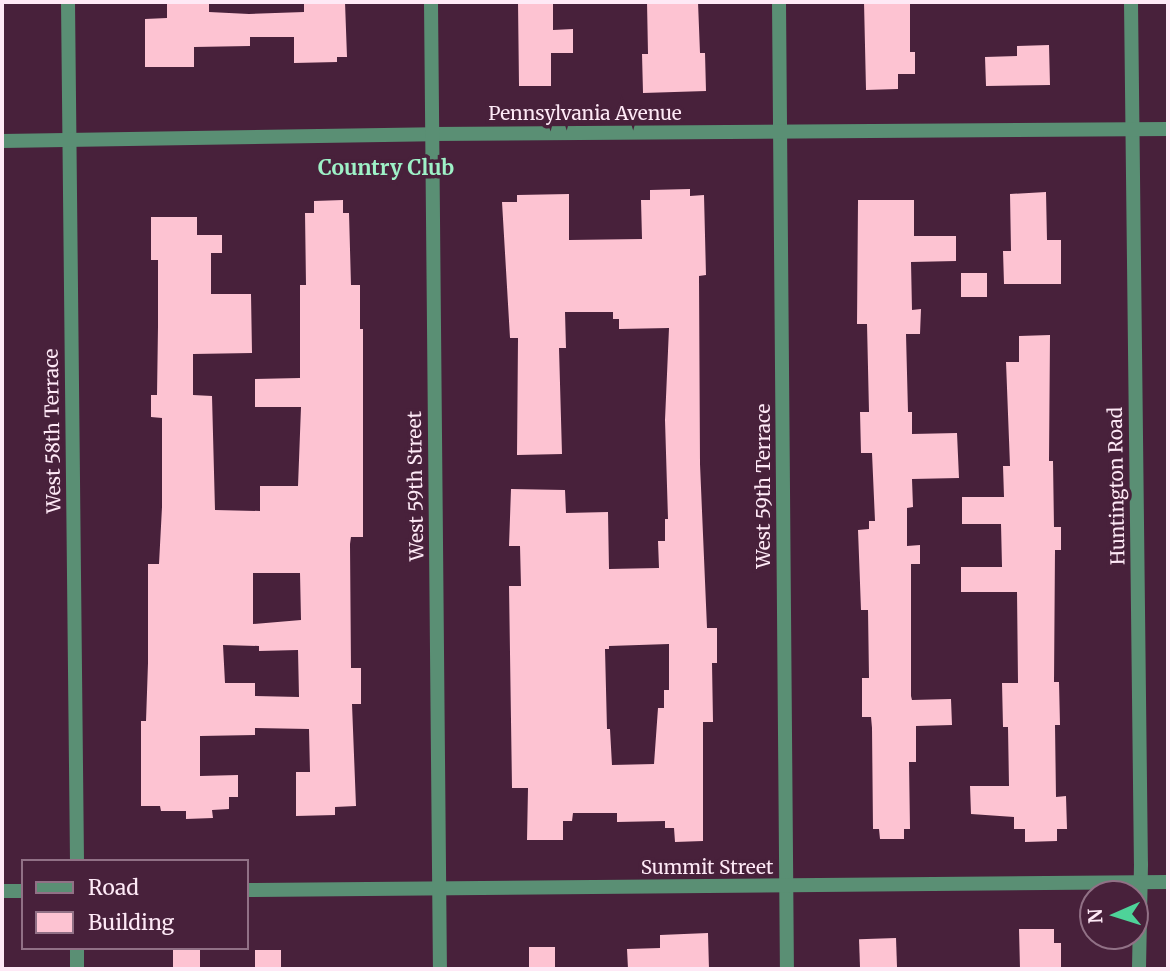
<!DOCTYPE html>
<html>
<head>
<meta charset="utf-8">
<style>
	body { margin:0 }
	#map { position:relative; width:1170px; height:971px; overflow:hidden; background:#48213b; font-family:Merriweather,serif }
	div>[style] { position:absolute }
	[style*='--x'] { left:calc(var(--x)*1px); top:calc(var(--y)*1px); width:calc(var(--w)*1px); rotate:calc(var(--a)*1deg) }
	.building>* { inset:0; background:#fdc3d2; transform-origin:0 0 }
	.minor>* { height:14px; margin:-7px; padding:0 7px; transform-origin:7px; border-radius:7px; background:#5a8f74 }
	.tertiary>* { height:14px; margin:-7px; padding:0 7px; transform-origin:7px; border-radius:7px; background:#5a8f74 }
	span { translate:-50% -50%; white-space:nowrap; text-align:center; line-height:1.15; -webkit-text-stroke:7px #48213b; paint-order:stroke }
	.street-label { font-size:19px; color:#fee9f6 }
	.neighbourhood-label { font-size:21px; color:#9ef1c7; font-weight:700 }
	.frame { position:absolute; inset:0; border:4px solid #fee9f6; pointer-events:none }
	.legend { position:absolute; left:21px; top:859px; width:228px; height:91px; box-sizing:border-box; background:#48213b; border:2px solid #917186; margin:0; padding:9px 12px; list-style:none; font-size:21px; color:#fee9f6 }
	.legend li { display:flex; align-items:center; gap:14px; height:35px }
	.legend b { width:35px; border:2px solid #917186 }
	.north { position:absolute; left:1079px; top:880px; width:70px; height:70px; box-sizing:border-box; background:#48213b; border:2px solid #917186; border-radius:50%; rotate:267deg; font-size:19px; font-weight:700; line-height:28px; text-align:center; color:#fee9f6 }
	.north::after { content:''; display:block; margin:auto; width:24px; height:32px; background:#4ed399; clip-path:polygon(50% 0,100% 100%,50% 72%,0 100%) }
</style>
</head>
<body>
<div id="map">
	<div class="building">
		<i style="clip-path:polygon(167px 2px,209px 2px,209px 12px,249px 14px,304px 12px,304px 2px,345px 2px,347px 57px,337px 57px,337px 62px,294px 63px,294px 37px,250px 37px,250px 46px,194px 47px,194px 67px,145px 67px,145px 19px,167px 18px)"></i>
		<i style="clip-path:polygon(518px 2px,553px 2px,553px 30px,573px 29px,573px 53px,551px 53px,551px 86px,519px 86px)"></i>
		<i style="clip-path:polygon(647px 2px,698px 2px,700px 53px,705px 53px,706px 91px,643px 93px,642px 54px,648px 54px)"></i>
		<i style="clip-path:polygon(864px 2px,910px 2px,910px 52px,915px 52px,915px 74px,898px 74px,898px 89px,866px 90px)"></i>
		<i style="clip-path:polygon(1049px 45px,1050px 85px,986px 86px,985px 57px,1017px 56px,1017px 46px)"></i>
		<i style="clip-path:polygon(evenodd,690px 189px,690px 196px,704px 195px,706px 275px,699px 276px,700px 464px,707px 628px,717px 628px,717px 663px,712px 663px,713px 722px,703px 722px,703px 841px,675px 842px,674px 828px,665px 828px,665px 821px,617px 822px,617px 813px,573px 813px,572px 821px,563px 821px,563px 840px,527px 840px,528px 788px,512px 788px,509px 586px,521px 586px,520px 546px,509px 546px,511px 489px,565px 490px,566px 513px,608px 512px,609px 569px,659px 568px,658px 541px,665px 541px,665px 519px,668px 519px,665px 420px,669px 328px,619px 329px,619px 319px,613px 319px,613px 312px,565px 312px,566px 348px,559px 348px,562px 454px,517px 455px,518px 338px,510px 338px,502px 202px,517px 202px,517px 195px,569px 194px,569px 240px,642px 239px,641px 200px,650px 200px,650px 190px,690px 189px,669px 644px,669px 690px,664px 690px,664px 708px,658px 708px,654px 764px,612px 765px,610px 729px,607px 729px,605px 649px,609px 649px,609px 646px,669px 644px)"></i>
		<i style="clip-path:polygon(1046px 192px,1047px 240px,1061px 240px,1061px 284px,1004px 284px,1003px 251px,1011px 251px,1010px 194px)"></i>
		<i style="clip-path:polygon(evenodd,343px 200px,343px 213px,349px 213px,351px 285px,360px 285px,360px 329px,363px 329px,363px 537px,351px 537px,350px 544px,351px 668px,361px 668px,361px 704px,352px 704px,356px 806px,335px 807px,335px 815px,296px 816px,296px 772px,310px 772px,309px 729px,255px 728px,255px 735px,200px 736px,200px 776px,238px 775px,238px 797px,229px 797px,229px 809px,212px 810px,213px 818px,186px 819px,186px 811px,161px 811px,160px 806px,141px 806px,141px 721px,146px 721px,148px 663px,148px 564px,159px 564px,162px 507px,162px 418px,151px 417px,151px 395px,157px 395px,158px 326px,158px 260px,151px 260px,151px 217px,197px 217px,197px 235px,222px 235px,222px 253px,211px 253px,211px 294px,251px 294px,252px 353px,193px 354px,193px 395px,212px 396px,215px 510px,260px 511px,260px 486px,298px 486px,301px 407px,255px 407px,255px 379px,300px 378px,300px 285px,306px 285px,305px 213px,314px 213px,314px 201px,343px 200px,253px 573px,300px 573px,301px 620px,253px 624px,253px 573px,343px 200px,223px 645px,259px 646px,259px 651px,298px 650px,299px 697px,255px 696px,255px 683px,225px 683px,223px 645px)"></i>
		<i style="clip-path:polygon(858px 200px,914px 200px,914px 236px,956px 236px,956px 261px,911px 262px,912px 310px,921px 309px,920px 334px,906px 334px,908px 412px,912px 412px,912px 434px,957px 433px,959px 478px,912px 479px,913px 507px,907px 508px,907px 546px,920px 545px,920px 564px,911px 564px,911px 696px,912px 700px,951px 699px,952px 725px,916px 726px,916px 762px,909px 762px,910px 829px,904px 829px,904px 839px,880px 839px,879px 829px,873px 829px,872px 728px,871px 717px,862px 717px,862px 678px,869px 678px,868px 610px,861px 610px,858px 530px,869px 529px,869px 521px,875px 521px,872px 453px,861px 453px,860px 412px,869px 412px,867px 324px,857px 324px)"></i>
		<i style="left:961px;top:273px;width:26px;height:24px"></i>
		<i style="clip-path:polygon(1050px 335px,1049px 461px,1053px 461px,1054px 527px,1061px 527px,1061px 550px,1055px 550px,1054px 682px,1059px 682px,1060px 725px,1055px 725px,1056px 797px,1066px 796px,1067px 829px,1057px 829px,1057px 841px,1025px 842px,1025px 829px,1014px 829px,1014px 817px,971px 814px,970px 786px,1009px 786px,1008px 727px,1003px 727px,1002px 683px,1018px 683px,1017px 592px,961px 592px,961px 567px,1002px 567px,1001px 524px,962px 524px,962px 497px,1004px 497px,1003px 466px,1010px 466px,1006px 362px,1019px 362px,1019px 336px)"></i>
		<i style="clip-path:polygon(1019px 929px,1054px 929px,1054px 943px,1061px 943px,1061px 969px,1020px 969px)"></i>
		<i style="clip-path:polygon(708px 933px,709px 969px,628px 969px,627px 949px,660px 948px,660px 935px)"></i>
		<i style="left:896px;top:938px;width:31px;height:37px;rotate:88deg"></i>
		<i style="left:529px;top:947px;width:26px;height:22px"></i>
		<i style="left:173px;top:948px;width:27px;height:21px"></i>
		<i style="left:255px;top:950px;width:26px;height:19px"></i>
	</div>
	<div class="minor">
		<i style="--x:68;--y:2;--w:859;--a:89.4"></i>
		<i style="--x:779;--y:2;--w:967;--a:89.53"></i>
		<i style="--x:1131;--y:2;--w:862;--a:89.34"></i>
		<i style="--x:1141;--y:864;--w:105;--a:91.1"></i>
		<i style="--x:2;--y:141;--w:430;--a:-0.9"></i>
		<i style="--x:432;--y:134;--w:736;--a:-0.39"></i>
		<i style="--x:247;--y:890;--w:921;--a:-0.5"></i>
		<i style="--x:2;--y:891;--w:21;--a:0"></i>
		<i style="--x:77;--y:969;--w:21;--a:-90"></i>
	</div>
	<div class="tertiary">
		<i style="--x:431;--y:2;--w:967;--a:89.47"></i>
	</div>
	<div class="street-label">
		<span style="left:585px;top:114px">Pennsylvania Avenue</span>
		<span style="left:53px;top:431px;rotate:-91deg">West 58th Terrace</span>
		<span style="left:416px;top:486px;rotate:-91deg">West 59th Street</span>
		<span style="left:764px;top:486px;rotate:-90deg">West 59th Terrace</span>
		<span style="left:1117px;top:486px;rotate:-91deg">Huntington Road</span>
		<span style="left:707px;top:868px">Summit Street</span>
	</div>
	<div class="neighbourhood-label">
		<span style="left:386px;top:168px">Country Club</span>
	</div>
	<div class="frame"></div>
	<ul class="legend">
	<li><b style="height:9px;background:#5a8f74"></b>Road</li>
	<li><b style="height:19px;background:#fdc3d2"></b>Building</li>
	</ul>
	<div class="north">N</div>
</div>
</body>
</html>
